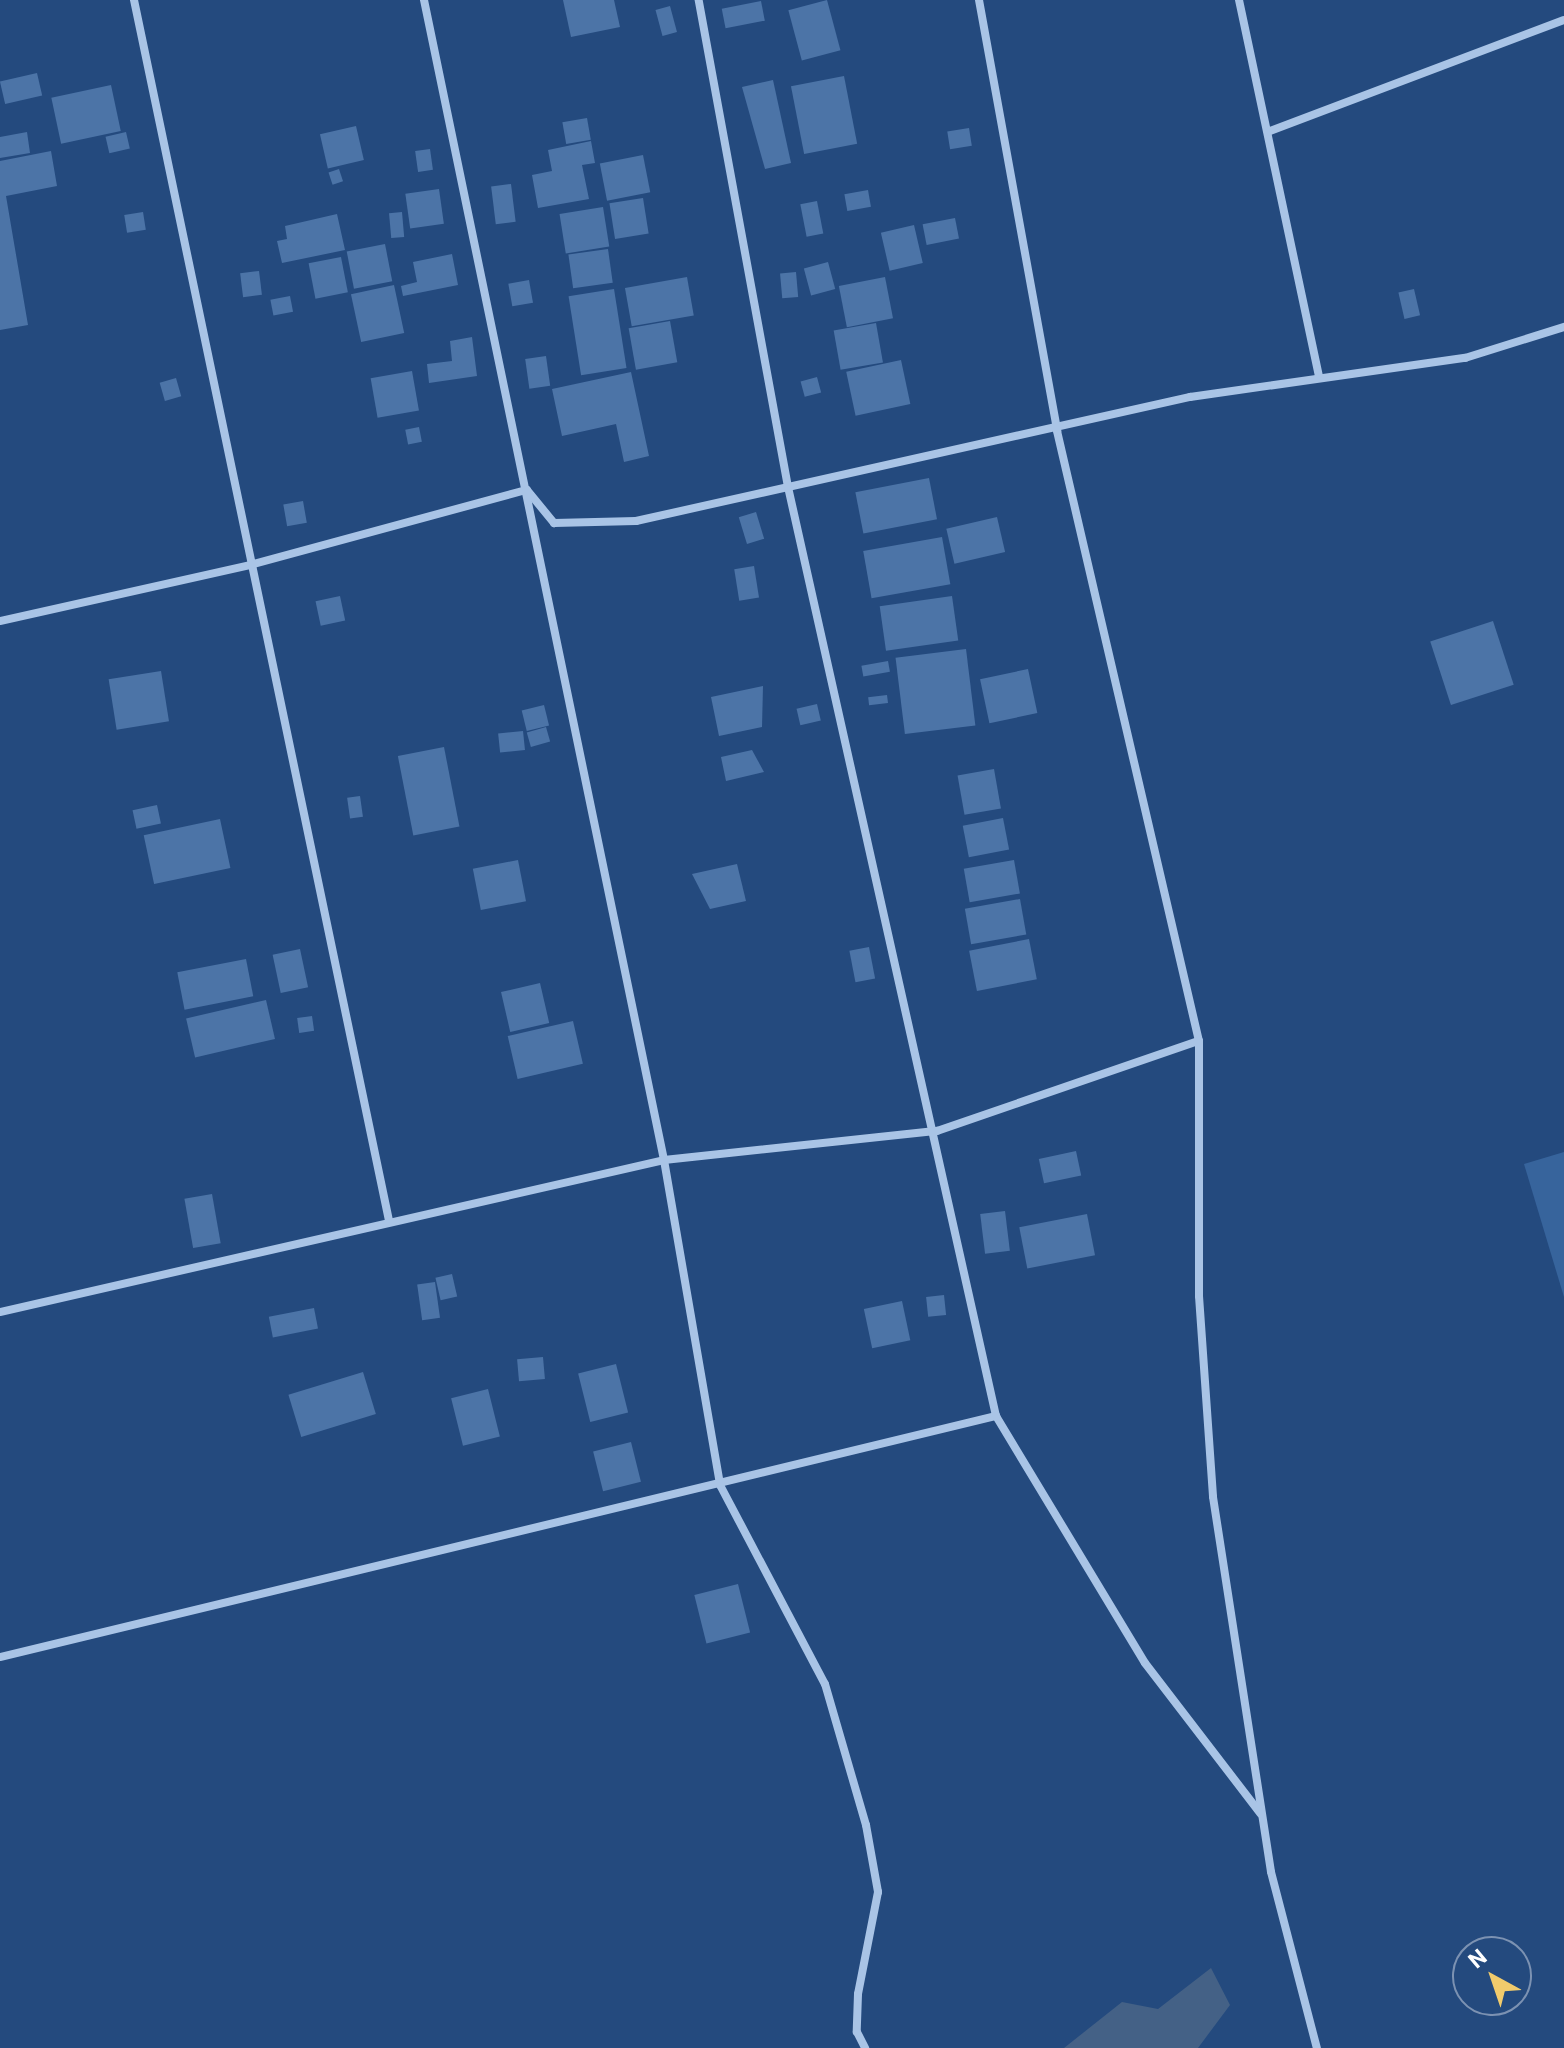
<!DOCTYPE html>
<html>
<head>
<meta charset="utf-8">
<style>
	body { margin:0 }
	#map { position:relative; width:1564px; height:2048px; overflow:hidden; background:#244a7e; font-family:Roboto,sans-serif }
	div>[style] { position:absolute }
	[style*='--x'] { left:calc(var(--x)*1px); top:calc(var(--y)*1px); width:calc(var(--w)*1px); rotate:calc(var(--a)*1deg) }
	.green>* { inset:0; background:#37649c }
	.water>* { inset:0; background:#446186 }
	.building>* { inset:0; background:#4c74a7; transform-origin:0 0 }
	.minor>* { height:8px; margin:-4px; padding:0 4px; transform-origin:4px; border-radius:4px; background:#a9c4e6 }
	span { translate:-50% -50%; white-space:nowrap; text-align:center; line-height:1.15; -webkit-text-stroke:6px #244a7e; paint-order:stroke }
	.north { position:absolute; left:1452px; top:1936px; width:80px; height:80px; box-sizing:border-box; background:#244a7e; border:2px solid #7c92b2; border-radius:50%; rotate:320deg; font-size:22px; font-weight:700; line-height:32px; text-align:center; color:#fff }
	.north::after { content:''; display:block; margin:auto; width:28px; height:36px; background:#f1cb6c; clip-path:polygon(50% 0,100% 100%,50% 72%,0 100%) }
</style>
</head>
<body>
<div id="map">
	<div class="green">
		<i style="clip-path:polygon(1564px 1152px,1564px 1297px,1524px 1164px)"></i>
	</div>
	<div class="water">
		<i style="clip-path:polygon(1211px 1968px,1230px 2005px,1198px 2048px,1064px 2048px,1122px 2002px,1158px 2009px)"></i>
	</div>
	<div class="building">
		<i style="clip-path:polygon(563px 0,614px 0,620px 27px,571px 37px)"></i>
		<i style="left:827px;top:0;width:52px;height:40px;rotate:75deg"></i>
		<i style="left:761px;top:1px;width:20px;height:40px;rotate:79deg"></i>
		<i style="left:670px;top:6px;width:27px;height:15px;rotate:75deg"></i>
		<i style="left:37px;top:73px;width:23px;height:38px;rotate:77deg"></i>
		<i style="left:844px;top:76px;width:69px;height:54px;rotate:79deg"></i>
		<i style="clip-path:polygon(773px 80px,791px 163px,765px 169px,742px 87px)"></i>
		<i style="left:111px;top:85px;width:47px;height:61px;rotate:78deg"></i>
		<i style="left:587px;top:118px;width:22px;height:25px;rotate:80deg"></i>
		<i style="left:356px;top:126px;width:35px;height:37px;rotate:77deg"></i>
		<i style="left:969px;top:128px;width:18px;height:22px;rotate:81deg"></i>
		<i style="clip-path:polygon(27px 132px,30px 153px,0 158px,0 137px)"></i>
		<i style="left:126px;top:132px;width:17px;height:21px;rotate:77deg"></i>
		<i style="clip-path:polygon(591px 141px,595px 163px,582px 165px,589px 199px,538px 208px,532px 175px,552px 171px,548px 150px)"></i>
		<i style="left:430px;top:149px;width:21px;height:15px;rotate:82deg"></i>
		<i style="clip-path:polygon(51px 151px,57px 186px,6px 196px,28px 325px,0 330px,0 161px)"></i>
		<i style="left:643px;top:155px;width:38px;height:44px;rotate:79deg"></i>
		<i style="left:339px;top:169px;width:13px;height:11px;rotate:72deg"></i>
		<i style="left:511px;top:184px;width:38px;height:20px;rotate:83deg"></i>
		<i style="left:439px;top:189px;width:35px;height:34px;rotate:82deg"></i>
		<i style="left:868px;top:190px;width:17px;height:24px;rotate:80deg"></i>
		<i style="left:643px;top:198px;width:36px;height:34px;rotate:81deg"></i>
		<i style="left:817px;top:201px;width:33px;height:17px;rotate:79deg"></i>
		<i style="left:603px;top:207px;width:40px;height:44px;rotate:81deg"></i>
		<i style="left:143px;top:212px;width:18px;height:19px;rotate:81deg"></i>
		<i style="left:402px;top:212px;width:25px;height:13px;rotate:85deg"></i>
		<i style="clip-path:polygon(337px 214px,345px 250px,282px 263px,277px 241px,287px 239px,285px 226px)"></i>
		<i style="left:955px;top:218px;width:21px;height:33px;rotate:79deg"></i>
		<i style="left:914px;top:225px;width:39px;height:34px;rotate:77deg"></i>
		<i style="left:385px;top:244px;width:38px;height:39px;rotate:79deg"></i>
		<i style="left:608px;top:249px;width:34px;height:40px;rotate:82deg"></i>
		<i style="clip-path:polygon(452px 254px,458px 285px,403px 296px,401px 286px,417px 282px,413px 262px)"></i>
		<i style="left:341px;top:257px;width:36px;height:33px;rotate:79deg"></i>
		<i style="left:828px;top:262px;width:28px;height:25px;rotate:75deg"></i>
		<i style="left:259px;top:271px;width:24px;height:19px;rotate:83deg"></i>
		<i style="left:796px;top:272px;width:25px;height:16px;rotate:85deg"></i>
		<i style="left:687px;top:277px;width:39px;height:63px;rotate:80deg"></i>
		<i style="left:885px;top:277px;width:42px;height:47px;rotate:79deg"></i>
		<i style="left:529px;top:280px;width:23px;height:21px;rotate:80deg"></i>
		<i style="left:394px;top:285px;width:49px;height:44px;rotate:78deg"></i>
		<i style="left:614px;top:289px;width:80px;height:46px;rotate:81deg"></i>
		<i style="left:1414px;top:289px;width:27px;height:16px;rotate:77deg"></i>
		<i style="left:290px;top:296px;width:16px;height:20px;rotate:79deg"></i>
		<i style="left:670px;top:321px;width:42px;height:42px;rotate:80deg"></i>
		<i style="left:876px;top:323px;width:40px;height:43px;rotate:80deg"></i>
		<i style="clip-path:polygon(472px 337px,477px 376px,429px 383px,427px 364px,452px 361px,450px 341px)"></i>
		<i style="left:546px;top:356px;width:30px;height:21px;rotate:82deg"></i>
		<i style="left:901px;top:360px;width:45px;height:56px;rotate:78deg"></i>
		<i style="left:412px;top:371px;width:40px;height:42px;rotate:80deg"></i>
		<i style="clip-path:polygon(631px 372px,649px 456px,624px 462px,616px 424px,562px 436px,552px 389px)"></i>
		<i style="left:817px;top:377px;width:16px;height:17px;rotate:75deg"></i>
		<i style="left:176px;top:378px;width:19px;height:17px;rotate:74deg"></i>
		<i style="left:419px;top:427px;width:15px;height:14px;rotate:79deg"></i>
		<i style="left:929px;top:478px;width:42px;height:75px;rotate:79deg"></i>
		<i style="left:303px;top:501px;width:22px;height:20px;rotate:80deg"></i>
		<i style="left:756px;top:512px;width:28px;height:18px;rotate:73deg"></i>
		<i style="left:997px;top:517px;width:36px;height:52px;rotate:77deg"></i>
		<i style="left:942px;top:537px;width:48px;height:80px;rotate:80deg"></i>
		<i style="left:754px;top:566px;width:32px;height:20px;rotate:81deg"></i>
		<i style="left:340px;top:596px;width:25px;height:25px;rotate:78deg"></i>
		<i style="left:952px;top:596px;width:45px;height:73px;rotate:82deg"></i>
		<i style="left:1493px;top:621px;width:67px;height:66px;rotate:72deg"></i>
		<i style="left:966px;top:649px;width:77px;height:71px;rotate:83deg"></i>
		<i style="left:888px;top:661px;width:11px;height:27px;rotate:80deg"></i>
		<i style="left:1028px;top:669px;width:45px;height:49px;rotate:78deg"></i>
		<i style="left:161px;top:671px;width:51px;height:53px;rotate:81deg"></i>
		<i style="clip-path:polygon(763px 686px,762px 727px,719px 736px,711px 697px)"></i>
		<i style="left:887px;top:695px;width:8px;height:19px;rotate:83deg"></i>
		<i style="left:817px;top:704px;width:17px;height:21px;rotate:77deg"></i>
		<i style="left:544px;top:705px;width:21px;height:23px;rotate:76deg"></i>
		<i style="left:546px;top:727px;width:15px;height:20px;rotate:74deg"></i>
		<i style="left:523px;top:731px;width:19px;height:25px;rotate:84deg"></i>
		<i style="left:444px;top:747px;width:81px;height:47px;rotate:79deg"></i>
		<i style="clip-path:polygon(752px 750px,764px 772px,726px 781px,721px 757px)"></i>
		<i style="left:994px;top:769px;width:40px;height:37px;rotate:80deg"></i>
		<i style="left:360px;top:796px;width:21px;height:13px;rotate:82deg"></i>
		<i style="left:157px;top:805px;width:19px;height:25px;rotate:78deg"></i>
		<i style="left:1003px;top:818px;width:32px;height:41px;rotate:79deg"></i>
		<i style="left:220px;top:819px;width:50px;height:78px;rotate:78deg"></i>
		<i style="left:518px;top:860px;width:42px;height:46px;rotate:79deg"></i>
		<i style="left:1014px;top:860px;width:34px;height:51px;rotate:80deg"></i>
		<i style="clip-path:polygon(737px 864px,746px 901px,710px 909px,692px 874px)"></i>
		<i style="left:1020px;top:899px;width:36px;height:56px;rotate:80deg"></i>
		<i style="left:1029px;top:939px;width:41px;height:61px;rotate:79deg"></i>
		<i style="left:869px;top:947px;width:32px;height:20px;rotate:79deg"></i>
		<i style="left:300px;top:949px;width:39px;height:28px;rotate:78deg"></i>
		<i style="left:246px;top:959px;width:38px;height:70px;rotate:79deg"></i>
		<i style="left:540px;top:983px;width:41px;height:40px;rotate:77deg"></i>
		<i style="left:266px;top:1000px;width:40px;height:82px;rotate:77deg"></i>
		<i style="left:312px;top:1016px;width:15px;height:15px;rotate:82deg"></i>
		<i style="left:573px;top:1021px;width:44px;height:67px;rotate:77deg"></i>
		<i style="left:1076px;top:1151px;width:25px;height:38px;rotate:78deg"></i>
		<i style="left:212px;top:1194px;width:50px;height:28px;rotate:80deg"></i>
		<i style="left:1005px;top:1211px;width:40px;height:25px;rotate:83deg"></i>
		<i style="left:1087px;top:1214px;width:42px;height:69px;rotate:79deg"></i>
		<i style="left:452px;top:1274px;width:23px;height:17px;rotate:77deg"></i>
		<i style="left:435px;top:1282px;width:36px;height:18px;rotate:82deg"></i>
		<i style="left:944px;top:1295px;width:20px;height:18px;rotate:84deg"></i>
		<i style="left:902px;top:1301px;width:40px;height:39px;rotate:78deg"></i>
		<i style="left:314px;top:1308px;width:21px;height:46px;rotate:79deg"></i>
		<i style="left:543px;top:1357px;width:22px;height:26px;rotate:85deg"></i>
		<i style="left:616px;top:1364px;width:50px;height:39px;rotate:76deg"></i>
		<i style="left:363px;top:1372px;width:44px;height:78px;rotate:73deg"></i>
		<i style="left:488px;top:1389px;width:49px;height:38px;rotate:76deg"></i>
		<i style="left:631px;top:1442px;width:41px;height:39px;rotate:76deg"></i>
		<i style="left:738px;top:1584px;width:50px;height:45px;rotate:76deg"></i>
	</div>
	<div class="minor">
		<i style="--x:134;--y:0;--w:1247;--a:78.2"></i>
		<i style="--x:424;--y:0;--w:1185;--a:78.31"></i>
		<i style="--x:664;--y:1160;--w:330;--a:80.2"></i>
		<i style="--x:720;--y:1485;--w:225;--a:62.2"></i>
		<i style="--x:825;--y:1684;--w:147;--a:73.8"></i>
		<i style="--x:866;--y:1825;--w:68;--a:79.8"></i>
		<i style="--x:878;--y:1892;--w:104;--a:101.1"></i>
		<i style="--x:858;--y:1994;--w:38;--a:92"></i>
		<i style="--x:857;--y:2032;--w:18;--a:63"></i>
		<i style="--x:979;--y:0;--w:438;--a:79.7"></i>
		<i style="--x:1057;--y:431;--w:626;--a:76.9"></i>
		<i style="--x:1199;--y:1041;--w:255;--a:90"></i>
		<i style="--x:1199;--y:1296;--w:201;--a:86"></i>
		<i style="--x:1213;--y:1497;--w:379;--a:81.2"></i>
		<i style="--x:1271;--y:1872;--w:182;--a:75.4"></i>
		<i style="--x:1239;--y:0;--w:385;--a:78"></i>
		<i style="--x:1270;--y:131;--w:314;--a:-20.7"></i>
		<i style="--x:0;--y:621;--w:256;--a:-12.6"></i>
		<i style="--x:250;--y:565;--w:287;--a:-15.2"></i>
		<i style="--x:527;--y:490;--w:43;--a:50.7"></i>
		<i style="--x:554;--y:523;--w:82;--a:-1.4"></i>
		<i style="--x:636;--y:521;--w:568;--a:-12.62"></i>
		<i style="--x:1190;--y:397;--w:278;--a:-8.1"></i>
		<i style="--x:1465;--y:358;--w:104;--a:-17.4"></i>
		<i style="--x:0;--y:1312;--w:681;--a:-12.89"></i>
		<i style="--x:664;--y:1160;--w:275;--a:-6.1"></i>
		<i style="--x:937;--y:1131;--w:277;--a:-19"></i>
		<i style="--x:996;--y:1416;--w:288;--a:58.9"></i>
		<i style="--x:1145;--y:1663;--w:190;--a:52.5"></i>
		<i style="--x:0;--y:1657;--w:1025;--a:-13.6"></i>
		<i style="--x:996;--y:1416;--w:952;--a:-102.62"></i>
		<i style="--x:788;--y:487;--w:495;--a:-100.4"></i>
	</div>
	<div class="north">N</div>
</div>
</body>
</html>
